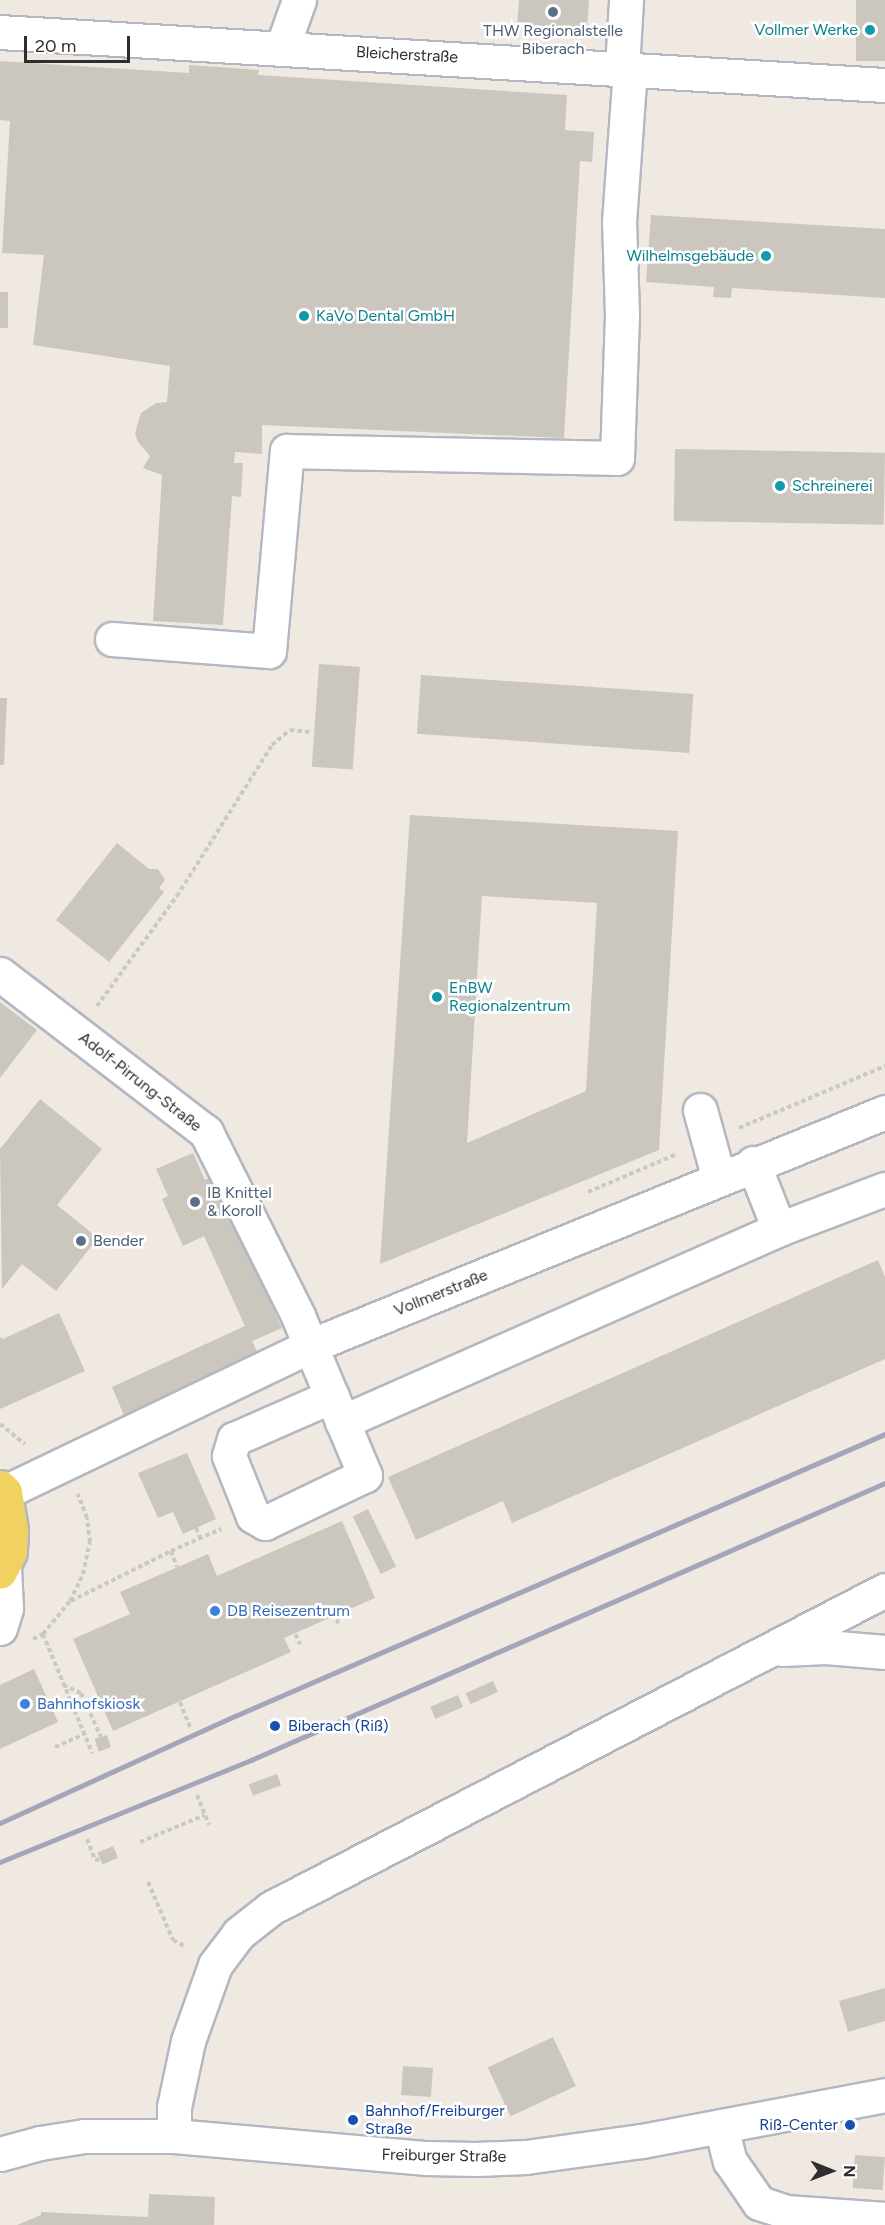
<!DOCTYPE html>
<html>
<head>
<meta charset="utf-8">
<style>
	body { margin:0 }
	#map { position:relative; width:885px; height:2225px; overflow:hidden; background:#efe9e1; font-family:Figtree,sans-serif }
	div>[style] { position:absolute }
	[style*='--x'] { left:calc(var(--x)*1px); top:calc(var(--y)*1px); width:calc(var(--w)*1px); rotate:calc(var(--a)*1deg) }
	.building>* { inset:0; background:#cbc7bf; transform-origin:0 0 }
	.path>* { height:4px; margin-top:-2px; transform-origin:0; background:repeating-linear-gradient(90deg,#c9c9c9 0 4.5px,transparent 0 7.5px) }
	.roads { filter:drop-shadow(2px 0 #b4b7c1) drop-shadow(-2px 0 #b4b7c1) drop-shadow(0 2px #b4b7c1) drop-shadow(0 -2px #b4b7c1) }
	.minor>* { height:33px; margin:-16.5px; padding:0 16.5px; transform-origin:16.5px; border-radius:16.5px; background:#fff }
	.major>* { height:33px; margin:-16.5px; padding:0 16.5px; transform-origin:16.5px; border-radius:16.5px; background:#f2d163 }
	.rail>* { height:4.5px; margin:-2.25px; padding:0 2.25px; transform-origin:2.25px; border-radius:2.25px; background:#a3a6b8 }
	.dots>* { width:16px; height:16px; translate:-50% -50%; box-sizing:border-box; border:3px solid #fff; border-radius:50% }
	span { translate:-50% -50%; white-space:nowrap; text-align:center; line-height:1.15; -webkit-text-stroke:5px #fff; paint-order:stroke }
	.culture-label { font-size:16px; color:#0d838f }
	.right { translate:-100% -50%; text-align:right }
	.left { translate:0 -50%; text-align:left }
	.service-label { font-size:16px; color:#4e5e75 }
	.street-label { font-size:16px; color:#2e2e2e }
	.shop-label { font-size:16px; color:#366cbe }
	.transit-label { font-size:16px; color:#164399 }
	.north { position:absolute; left:801px; top:2141px; width:60px; height:60px; -webkit-text-stroke:4px #fff; paint-order:stroke; rotate:91deg; font-size:16px; font-weight:700; line-height:24px; text-align:center; color:#2e2e2e }
	.north::after { content:''; display:block; margin:auto; width:21px; height:27px; background:#2e2e2e; clip-path:polygon(50% 0,100% 100%,50% 72%,0 100%) }
	.scale { position:absolute; left:24px; top:36px; width:106px; height:27px; box-sizing:border-box; border:3px solid #2e2e2e; border-top:0; padding-left:8px; font-size:18px; line-height:21px; white-space:nowrap; color:#2e2e2e; -webkit-text-stroke:4px #fff; paint-order:stroke }
</style>
</head>
<body>
<div id="map">
	<div class="building">
		<i style="clip-path:polygon(519px 0,589px 0,587px 29px,517px 24px)"></i>
		<i style="left:856px;top:0;width:29px;height:61px"></i>
		<i style="clip-path:polygon(0 61px,189px 73px,189px 65px,259px 70px,258px 75px,567px 95px,565px 130px,594px 132px,592px 162px,580px 161px,564px 438px,262px 425px,262px 454px,235px 452px,234px 463px,243px 463px,241px 497px,232px 496px,223px 625px,153px 621px,162px 475px,143px 468px,150px 456px,138px 442px,135px 433px,141px 413px,156px 403px,167px 402px,170px 366px,33px 345px,44px 255px,2px 253px,10px 121px,0 120px)"></i>
		<i style="clip-path:polygon(651px 215px,885px 229px,885px 298px,732px 288px,731px 298px,713px 297px,714px 287px,646px 282px)"></i>
		<i style="left:0;top:292px;width:8px;height:36px"></i>
		<i style="left:675px;top:449px;width:210px;height:72px;rotate:1deg"></i>
		<i style="left:319px;top:664px;width:41px;height:103px;rotate:4deg"></i>
		<i style="left:421px;top:675px;width:273px;height:59px;rotate:4deg"></i>
		<i style="clip-path:polygon(0 698px,7px 698px,4px 765px,0 765px)"></i>
		<i style="clip-path:polygon(evenodd,410px 815px,678px 831px,659px 1150px,380px 1264px,410px 815px,482px 896px,597px 903px,586px 1091px,467px 1143px,482px 896px)"></i>
		<i style="clip-path:polygon(117px 843px,149px 869px,158px 869px,165px 880px,159px 888px,164px 892px,109px 962px,56px 920px)"></i>
		<i style="clip-path:polygon(0 1002px,37px 1030px,0 1078px)"></i>
		<i style="clip-path:polygon(40px 1099px,102px 1149px,57px 1205px,98px 1238px,56px 1291px,22px 1264px,2px 1289px,0 1149px)"></i>
		<i style="clip-path:polygon(193px 1153px,205px 1180px,213px 1176px,282px 1328px,252px 1341px,260px 1358px,126px 1420px,112px 1387px,245px 1326px,204px 1236px,183px 1246px,162px 1199px,168px 1196px,156px 1169px)"></i>
		<i style="clip-path:polygon(878px 1260px,885px 1277px,885px 1359px,512px 1523px,503px 1501px,416px 1540px,388px 1477px)"></i>
		<i style="clip-path:polygon(59px 1313px,85px 1371px,0 1409px,0 1337px,3px 1339px)"></i>
		<i style="clip-path:polygon(187px 1453px,216px 1519px,183px 1534px,173px 1512px,158px 1518px,138px 1473px)"></i>
		<i style="left:368px;top:1509px;width:64px;height:17px;rotate:64deg"></i>
		<i style="clip-path:polygon(342px 1521px,375px 1598px,284px 1638px,291px 1652px,113px 1731px,73px 1639px,130px 1614px,120px 1592px,208px 1554px,217px 1576px)"></i>
		<i style="clip-path:polygon(34px 1669px,58px 1722px,0 1749px,0 1685px)"></i>
		<i style="left:493px;top:1681px;width:12px;height:30px;rotate:66deg"></i>
		<i style="left:458px;top:1695px;width:13px;height:30px;rotate:67deg"></i>
		<i style="left:107px;top:1735px;width:13px;height:13px;rotate:72deg"></i>
		<i style="left:277px;top:1774px;width:12px;height:30px;rotate:70deg"></i>
		<i style="left:113px;top:1846px;width:13px;height:17px;rotate:67deg"></i>
		<i style="clip-path:polygon(885px 1988px,885px 2021px,848px 2032px,839px 2001px)"></i>
		<i style="left:553px;top:2037px;width:54px;height:72px;rotate:65deg"></i>
		<i style="left:403px;top:2066px;width:30px;height:29px;rotate:4deg"></i>
		<i style="left:855px;top:2155px;width:30px;height:33px;rotate:4deg"></i>
		<i style="clip-path:polygon(149px 2194px,215px 2197px,214px 2225px,17px 2225px,41px 2215px,41px 2212px,148px 2217px)"></i>
	</div>
	<div class="path">
		<i style="--x:97;--y:1006;--w:136;--a:-54"></i>
		<i style="--x:177;--y:896;--w:178;--a:-57.8"></i>
		<i style="--x:272;--y:745;--w:23;--a:-40"></i>
		<i style="--x:290;--y:730;--w:20;--a:6"></i>
		<i style="--x:739;--y:1128;--w:159;--a:-23"></i>
		<i style="--x:588;--y:1192;--w:97;--a:-23.1"></i>
		<i style="--x:0;--y:1424;--w:32;--a:39"></i>
		<i style="--x:196;--y:1528;--w:11;--a:68"></i>
		<i style="--x:171;--y:1551;--w:17;--a:69"></i>
		<i style="--x:333;--y:1591;--w:8;--a:120"></i>
		<i style="--x:329;--y:1598;--w:30;--a:70"></i>
		<i style="--x:71;--y:1601;--w:112;--a:-26.6"></i>
		<i style="--x:171;--y:1551;--w:55;--a:-23.7"></i>
		<i style="--x:283;--y:1607;--w:41;--a:65.3"></i>
		<i style="--x:43;--y:1634;--w:129;--a:67.6"></i>
		<i style="--x:33;--y:1639;--w:11;--a:-27"></i>
		<i style="--x:43;--y:1634;--w:43;--a:-50.7"></i>
		<i style="--x:70;--y:1601;--w:30;--a:-64"></i>
		<i style="--x:83;--y:1574;--w:33;--a:-78"></i>
		<i style="--x:90;--y:1542;--w:24;--a:-97"></i>
		<i style="--x:87;--y:1518;--w:26;--a:-111"></i>
		<i style="--x:63;--y:1685;--w:20;--a:24"></i>
		<i style="--x:81;--y:1693;--w:48;--a:65.6"></i>
		<i style="--x:180;--y:1702;--w:29;--a:68"></i>
		<i style="--x:55;--y:1747;--w:32;--a:-24"></i>
		<i style="--x:197;--y:1795;--w:32;--a:68"></i>
		<i style="--x:87;--y:1839;--w:22;--a:69"></i>
		<i style="--x:95;--y:1860;--w:5;--a:-11"></i>
		<i style="--x:140;--y:1842;--w:70;--a:-22.6"></i>
		<i style="--x:148;--y:1882;--w:63;--a:66.7"></i>
		<i style="--x:173;--y:1940;--w:15;--a:28"></i>
	</div>
	<div class="roads">
		<div class="minor">
			<i style="--x:0;--y:32;--w:887;--a:3.43"></i>
			<i style="--x:282;--y:48;--w:51;--a:-70.5"></i>
			<i style="--x:622;--y:68;--w:68;--a:-86.6"></i>
			<i style="--x:112;--y:639;--w:157;--a:4.4"></i>
			<i style="--x:269;--y:651;--w:201;--a:-84.9"></i>
			<i style="--x:287;--y:451;--w:330;--a:1.2"></i>
			<i style="--x:617;--y:458;--w:143;--a:-88"></i>
			<i style="--x:622;--y:315;--w:93;--a:-91.8"></i>
			<i style="--x:619;--y:222;--w:154;--a:-85.9"></i>
			<i style="--x:0;--y:974;--w:260;--a:37.5"></i>
			<i style="--x:206;--y:1132;--w:206;--a:63.4"></i>
			<i style="--x:298;--y:1316;--w:173;--a:67.2"></i>
			<i style="--x:365;--y:1475;--w:111;--a:154.4"></i>
			<i style="--x:265;--y:1523;--w:14;--a:-150"></i>
			<i style="--x:253;--y:1516;--w:65;--a:-111.8"></i>
			<i style="--x:229;--y:1456;--w:18;--a:-74"></i>
			<i style="--x:234;--y:1439;--w:107;--a:-23.7"></i>
			<i style="--x:700;--y:1110;--w:72;--a:74.6"></i>
			<i style="--x:779;--y:1229;--w:113;--a:-20.7"></i>
			<i style="--x:342;--y:1422;--w:478;--a:-23.8"></i>
			<i style="--x:779;--y:1229;--w:71;--a:-111.5"></i>
			<i style="--x:5;--y:1492;--w:338;--a:-25.6"></i>
			<i style="--x:310;--y:1346;--w:621;--a:-22.14"></i>
			<i style="--x:0;--y:1628;--w:21;--a:-73"></i>
			<i style="--x:6;--y:1608;--w:41;--a:-92.8"></i>
			<i style="--x:782;--y:1649;--w:44;--a:-2.6"></i>
			<i style="--x:826;--y:1647;--w:59;--a:4.8"></i>
			<i style="--x:721;--y:2126;--w:36;--a:76"></i>
			<i style="--x:730;--y:2161;--w:51;--a:55.4"></i>
			<i style="--x:759;--y:2203;--w:28;--a:18"></i>
			<i style="--x:786;--y:2212;--w:99;--a:4"></i>
			<i style="--x:174;--y:2136;--w:29;--a:-90"></i>
			<i style="--x:174;--y:2107;--w:67;--a:-78"></i>
			<i style="--x:188;--y:2041;--w:81;--a:-70.4"></i>
			<i style="--x:215;--y:1965;--w:39;--a:-53"></i>
			<i style="--x:238;--y:1934;--w:42;--a:-38.2"></i>
			<i style="--x:271;--y:1908;--w:691;--a:-27.38"></i>
			<i style="--x:0;--y:2154;--w:41;--a:-15.4"></i>
			<i style="--x:40;--y:2143;--w:45;--a:-9"></i>
			<i style="--x:84;--y:2136;--w:90;--a:0"></i>
			<i style="--x:174;--y:2136;--w:254;--a:5"></i>
			<i style="--x:427;--y:2158;--w:48;--a:1.2"></i>
			<i style="--x:475;--y:2159;--w:51;--a:-2.2"></i>
			<i style="--x:526;--y:2157;--w:117;--a:-7.9"></i>
			<i style="--x:642;--y:2141;--w:247;--a:-10.7"></i>
		</div>
		<div class="major">
			<i style="--x:0;--y:1487;--w:7;--a:45"></i>
			<i style="--x:5;--y:1492;--w:39;--a:81"></i>
			<i style="--x:11;--y:1531;--w:21;--a:93"></i>
			<i style="--x:10;--y:1552;--w:22;--a:117"></i>
		</div>
	</div>
	<div class="rail">
		<i style="--x:0;--y:1823;--w:258;--a:-24.5"></i>
		<i style="--x:235;--y:1716;--w:709;--a:-23.45"></i>
		<i style="--x:0;--y:1862;--w:271;--a:-22.1"></i>
		<i style="--x:251;--y:1760;--w:692;--a:-23.6"></i>
	</div>
	<div class="dots">
		<i style="left:553px;top:12px;background:#5c6f8a"></i>
		<i style="left:870px;top:30px;background:#0f9aa8"></i>
		<i style="left:766px;top:256px;background:#0f9aa8"></i>
		<i style="left:304px;top:316px;background:#0f9aa8"></i>
		<i style="left:780px;top:486px;background:#0f9aa8"></i>
		<i style="left:437px;top:997px;background:#0f9aa8"></i>
		<i style="left:195px;top:1202px;background:#5c6f8a"></i>
		<i style="left:81px;top:1241px;background:#5c6f8a"></i>
		<i style="left:215px;top:1611px;background:#3f7fe0"></i>
		<i style="left:25px;top:1704px;background:#3f7fe0"></i>
		<i style="left:275px;top:1726px;background:#1a4fb4"></i>
		<i style="left:353px;top:2120px;background:#1a4fb4"></i>
		<i style="left:850px;top:2125px;background:#1a4fb4"></i>
	</div>
	<div class="culture-label">
		<span class="right" style="left:858px;top:30px">Vollmer Werke</span>
		<span class="right" style="left:754px;top:256px">Wilhelmsgebäude</span>
		<span class="left" style="left:316px;top:316px">KaVo Dental GmbH</span>
		<span class="left" style="left:792px;top:486px">Schreinerei</span>
		<span class="left" style="left:449px;top:997px">EnBW<br>Regionalzentrum</span>
	</div>
	<div class="service-label">
		<span style="left:553px;top:40px">THW Regionalstelle<br>Biberach</span>
		<span class="left" style="left:207px;top:1202px">IB Knittel<br>&amp; Koroll</span>
		<span class="left" style="left:93px;top:1241px">Bender</span>
	</div>
	<div class="street-label">
		<span style="left:407px;top:55px;rotate:3deg">Bleicherstraße</span>
		<span style="left:140px;top:1082px;rotate:38deg">Adolf-Pirrung-Straße</span>
		<span style="left:441px;top:1293px;rotate:-22deg">Vollmerstraße</span>
		<span style="left:444px;top:2156px;rotate:1deg">Freiburger Straße</span>
	</div>
	<div class="shop-label">
		<span class="left" style="left:227px;top:1611px">DB Reisezentrum</span>
		<span class="left" style="left:37px;top:1704px">Bahnhofskiosk</span>
	</div>
	<div class="transit-label">
		<span class="left" style="left:288px;top:1726px">Biberach (Riß)</span>
		<span class="left" style="left:365px;top:2120px">Bahnhof/Freiburger<br>Straße</span>
		<span class="right" style="left:838px;top:2125px">Riß-Center</span>
	</div>
	<div class="north">N</div>
	<div class="scale">20 m</div>
</div>
</body>
</html>
